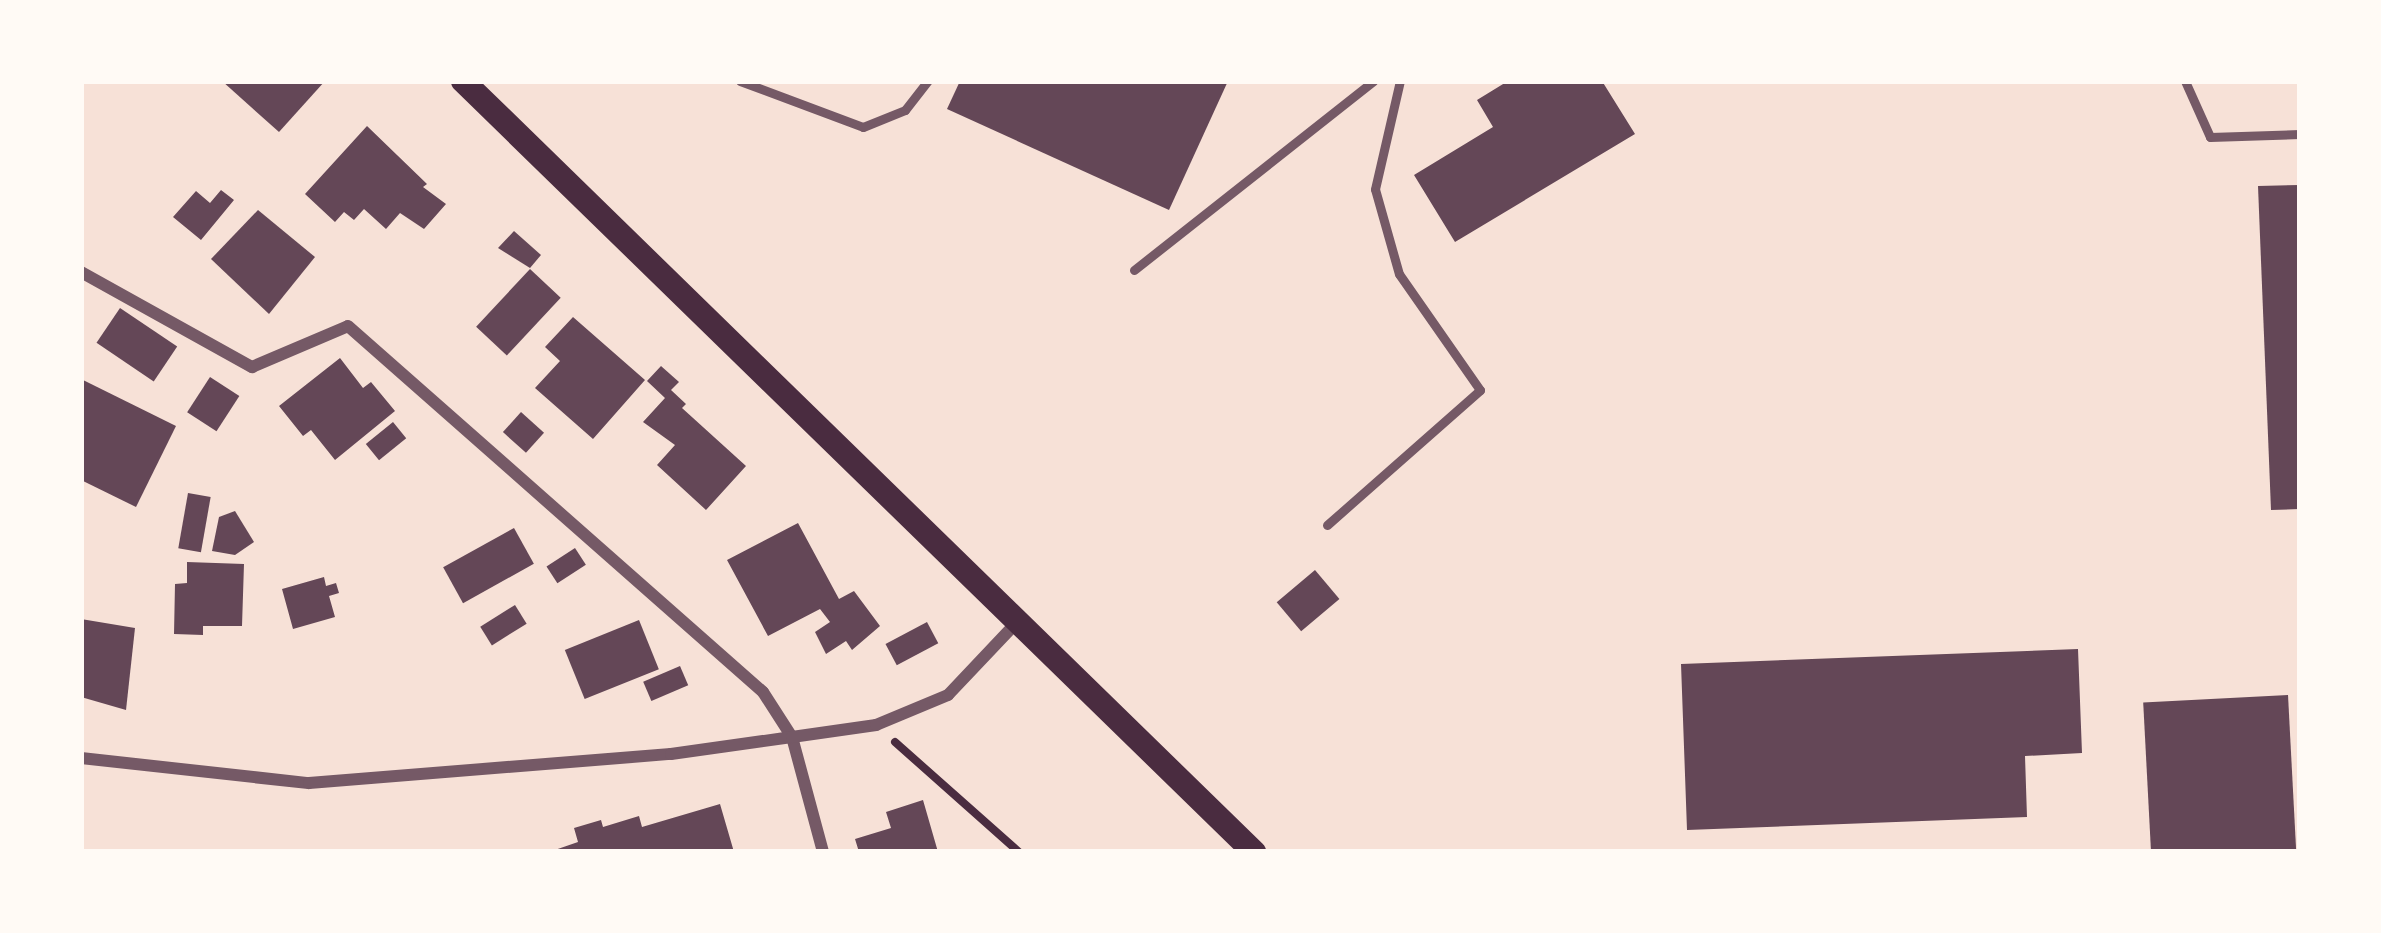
<!DOCTYPE html>
<html>
<head>
<meta charset="utf-8">
<style>
	body { margin:0 }
	#map { position:relative; width:2381px; height:933px; overflow:hidden; background:#f7e1d7; font-family:"IBM Plex Sans",sans-serif }
	div>[style] { position:absolute }
	[style*='--x'] { left:calc(var(--x)*1px); top:calc(var(--y)*1px); width:calc(var(--w)*1px); rotate:calc(var(--a)*1deg) }
	.building>* { inset:0; background:#644757; transform-origin:0 0 }
	.path>* { height:8px; margin:-4px; padding:0 4px; transform-origin:4px; border-radius:4px; background:#4a2c40 }
	.service>* { height:9px; margin:-4.5px; padding:0 4.5px; transform-origin:4.5px; border-radius:4.5px; background:#755966 }
	.minor>* { height:12px; margin:-6px; padding:0 6px; transform-origin:6px; border-radius:6px; background:#755966 }
	.secondary>* { height:24px; margin:-12px; padding:0 12px; transform-origin:12px; border-radius:12px; background:#4a2c40 }
	span { translate:-50% -50%; white-space:nowrap; text-align:center; line-height:1.15; -webkit-text-stroke:9px #fffaf5; paint-order:stroke }
	.frame { position:absolute; inset:0; border:84px solid #fffaf5; pointer-events:none }
</style>
</head>
<body>
<div id="map">
	<div class="building">
		<i style="clip-path:polygon(222px 81px,325px 81px,279px 132px)"></i>
		<i style="clip-path:polygon(960px 81px,1228px 81px,1169px 210px,947px 109px)"></i>
		<i style="clip-path:polygon(1508px 81px,1602px 81px,1635px 134px,1455px 242px,1414px 175px,1493px 127px,1477px 100px)"></i>
		<i style="clip-path:polygon(367px 126px,427px 184px,423px 187px,446px 204px,424px 229px,400px 213px,386px 229px,364px 209px,354px 220px,344px 212px,335px 222px,305px 194px)"></i>
		<i style="clip-path:polygon(2300px 185px,2300px 509px,2271px 510px,2258px 186px)"></i>
		<i style="clip-path:polygon(221px 190px,234px 200px,201px 240px,173px 217px,196px 191px,210px 203px)"></i>
		<i style="clip-path:polygon(258px 210px,315px 257px,269px 314px,211px 259px)"></i>
		<i style="clip-path:polygon(514px 231px,541px 255px,530px 268px,498px 248px)"></i>
		<i style="left:530px;top:269px;width:42px;height:79px;rotate:43deg"></i>
		<i style="left:120px;top:308px;width:69px;height:42px;rotate:34deg"></i>
		<i style="clip-path:polygon(573px 317px,645px 380px,593px 439px,535px 388px,560px 361px,545px 347px)"></i>
		<i style="clip-path:polygon(340px 358px,363px 388px,371px 382px,395px 411px,335px 460px,311px 430px,303px 436px,279px 406px)"></i>
		<i style="clip-path:polygon(661px 366px,679px 382px,671px 390px,686px 404px,682px 408px,746px 466px,706px 510px,657px 465px,675px 445px,643px 422px,665px 398px,647px 381px)"></i>
		<i style="left:210px;top:377px;width:35px;height:42px;rotate:33deg"></i>
		<i style="clip-path:polygon(81px 379px,176px 426px,136px 507px,81px 480px)"></i>
		<i style="left:521px;top:412px;width:31px;height:27px;rotate:42deg"></i>
		<i style="left:393px;top:422px;width:21px;height:35px;rotate:51deg"></i>
		<i style="left:188px;top:493px;width:23px;height:56px;rotate:10deg"></i>
		<i style="clip-path:polygon(235px 511px,254px 542px,235px 555px,212px 551px,219px 517px)"></i>
		<i style="clip-path:polygon(798px 523px,839px 599px,854px 591px,880px 626px,852px 650px,846px 641px,826px 654px,815px 632px,830px 622px,820px 609px,768px 636px,727px 560px)"></i>
		<i style="left:514px;top:528px;width:41px;height:81px;rotate:61deg"></i>
		<i style="left:575px;top:548px;width:20px;height:34px;rotate:57deg"></i>
		<i style="clip-path:polygon(187px 562px,244px 564px,242px 626px,203px 626px,203px 635px,174px 634px,175px 584px,187px 583px)"></i>
		<i style="left:1315px;top:570px;width:38px;height:50px;rotate:50deg"></i>
		<i style="clip-path:polygon(324px 577px,326px 586px,336px 583px,339px 593px,329px 596px,335px 617px,293px 629px,282px 589px)"></i>
		<i style="left:515px;top:605px;width:22px;height:41px;rotate:58deg"></i>
		<i style="clip-path:polygon(81px 619px,135px 628px,126px 710px,81px 697px)"></i>
		<i style="left:639px;top:620px;width:53px;height:80px;rotate:68deg"></i>
		<i style="left:927px;top:622px;width:24px;height:47px;rotate:62deg"></i>
		<i style="clip-path:polygon(2078px 649px,2082px 753px,2025px 756px,2027px 817px,1687px 830px,1681px 664px)"></i>
		<i style="left:680px;top:666px;width:21px;height:40px;rotate:67deg"></i>
		<i style="left:2288px;top:695px;width:157px;height:145px;rotate:87deg"></i>
		<i style="clip-path:polygon(923px 800px,938px 852px,859px 852px,855px 839px,891px 828px,886px 812px)"></i>
		<i style="clip-path:polygon(720px 804px,734px 852px,549px 852px,578px 842px,574px 828px,601px 820px,603px 827px,639px 816px,642px 827px)"></i>
	</div>
	<div class="path">
		<i style="--x:895;--y:742;--w:166;--a:41.6"></i>
	</div>
	<div class="service">
		<i style="--x:740;--y:81;--w:131;--a:20.5"></i>
		<i style="--x:863;--y:127;--w:45;--a:-22"></i>
		<i style="--x:905;--y:110;--w:37;--a:-52"></i>
		<i style="--x:2185;--y:81;--w:61;--a:65.9"></i>
		<i style="--x:2210;--y:137;--w:90;--a:-1.9"></i>
		<i style="--x:1134;--y:270;--w:305;--a:-38.3"></i>
		<i style="--x:1327;--y:525;--w:204;--a:-41.4"></i>
		<i style="--x:1480;--y:390;--w:141;--a:-124.9"></i>
		<i style="--x:1399;--y:274;--w:88;--a:-105.8"></i>
		<i style="--x:1375;--y:189;--w:111;--a:-77"></i>
	</div>
	<div class="minor">
		<i style="--x:81;--y:272;--w:196;--a:29.1"></i>
		<i style="--x:252;--y:367;--w:104;--a:-23.1"></i>
		<i style="--x:348;--y:326;--w:553;--a:41.41"></i>
		<i style="--x:763;--y:692;--w:54;--a:57.2"></i>
		<i style="--x:792;--y:737;--w:119;--a:74.9"></i>
		<i style="--x:81;--y:758;--w:229;--a:6.3"></i>
		<i style="--x:309;--y:783;--w:363;--a:-4.6"></i>
		<i style="--x:671;--y:754;--w:122;--a:-8"></i>
		<i style="--x:792;--y:737;--w:85;--a:-8.1"></i>
		<i style="--x:876;--y:725;--w:78;--a:-22.6"></i>
		<i style="--x:948;--y:695;--w:99;--a:-46.6"></i>
	</div>
	<div class="secondary">
		<i style="--x:463;--y:81;--w:1105;--a:44.27"></i>
	</div>
	<div class="frame"></div>
</div>
</body>
</html>
